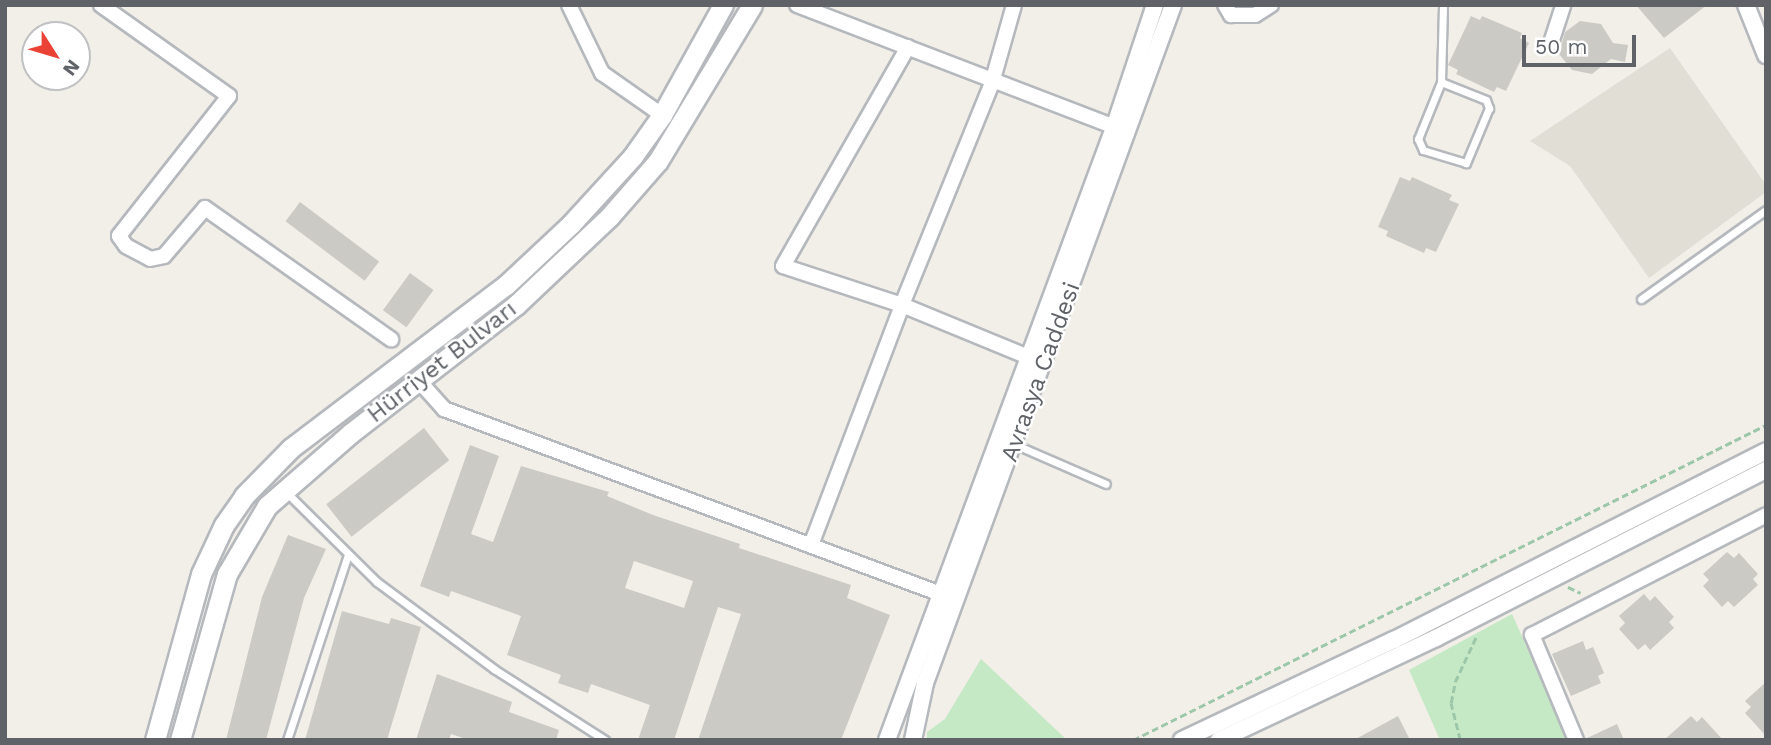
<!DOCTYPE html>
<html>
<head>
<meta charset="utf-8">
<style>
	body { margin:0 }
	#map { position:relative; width:1771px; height:745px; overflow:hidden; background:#f1efe8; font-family:"Work Sans",sans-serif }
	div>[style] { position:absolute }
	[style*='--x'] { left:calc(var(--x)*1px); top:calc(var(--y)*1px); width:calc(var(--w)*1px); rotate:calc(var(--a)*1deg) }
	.education>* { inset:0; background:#e1ded6 }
	.green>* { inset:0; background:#c5e8c5 }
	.building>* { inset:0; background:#cccac5; transform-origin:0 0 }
	.path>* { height:2.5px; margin-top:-1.25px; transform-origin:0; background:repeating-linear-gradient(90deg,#9cc7a9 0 7px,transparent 0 10.5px) }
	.roads { filter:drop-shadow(2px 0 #b5b8bc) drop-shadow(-2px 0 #b5b8bc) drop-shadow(0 2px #b5b8bc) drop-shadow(0 -2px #b5b8bc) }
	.service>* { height:7px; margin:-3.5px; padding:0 3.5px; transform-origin:3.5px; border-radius:3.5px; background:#fff }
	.minor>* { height:14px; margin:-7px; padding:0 7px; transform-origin:7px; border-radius:7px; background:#fff }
	.tertiary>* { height:16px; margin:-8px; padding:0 8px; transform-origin:8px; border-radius:8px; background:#fff }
	.secondary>* { height:19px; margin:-9.5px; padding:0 9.5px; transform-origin:9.5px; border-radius:9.5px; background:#fff }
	span { translate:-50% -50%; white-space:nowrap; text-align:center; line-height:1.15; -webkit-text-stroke:5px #fff; paint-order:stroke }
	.street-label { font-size:24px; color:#5f6368 }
	.frame { position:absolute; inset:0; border:7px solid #5f6368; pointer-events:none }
	.north { position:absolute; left:21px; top:21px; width:70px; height:70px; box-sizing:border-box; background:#fff; border:2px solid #bfc1c3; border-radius:50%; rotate:127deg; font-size:19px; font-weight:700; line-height:28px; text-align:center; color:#5f6368 }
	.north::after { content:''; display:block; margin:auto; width:24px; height:32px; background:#ea4335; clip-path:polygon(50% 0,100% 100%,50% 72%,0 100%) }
	.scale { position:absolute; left:1522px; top:35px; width:114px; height:32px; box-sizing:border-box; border:4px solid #5f6368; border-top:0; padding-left:9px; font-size:21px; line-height:24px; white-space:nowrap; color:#5f6368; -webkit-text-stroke:5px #fff; paint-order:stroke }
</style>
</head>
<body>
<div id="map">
	<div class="education">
		<i style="clip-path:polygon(1670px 48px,1764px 182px,1766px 192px,1649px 278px,1570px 166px,1530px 141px)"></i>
	</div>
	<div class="green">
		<i style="clip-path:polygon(1512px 614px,1568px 740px,1440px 740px,1409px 670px)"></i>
		<i style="clip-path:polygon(981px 659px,1067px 740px,927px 740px,927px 732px,945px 719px)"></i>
	</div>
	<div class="building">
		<i style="clip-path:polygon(1636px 5px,1707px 5px,1664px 38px)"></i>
		<i style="clip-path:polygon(1471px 16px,1480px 20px,1482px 16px,1522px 33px,1520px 38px,1529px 43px,1506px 91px,1497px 87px,1494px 92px,1456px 74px,1458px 70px,1448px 65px)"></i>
		<i style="clip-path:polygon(1580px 21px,1601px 24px,1613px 43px,1628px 45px,1625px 62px,1611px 59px,1592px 74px,1572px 70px,1559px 54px,1565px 32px)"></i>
		<i style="clip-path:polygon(1400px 177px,1410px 181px,1412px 177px,1452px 195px,1449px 200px,1459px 204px,1436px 252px,1426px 248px,1424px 253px,1386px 236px,1388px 231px,1378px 227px)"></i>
		<i style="left:300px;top:202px;width:99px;height:24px;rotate:37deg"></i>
		<i style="left:410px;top:273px;width:29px;height:46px;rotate:36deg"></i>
		<i style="left:424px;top:428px;width:41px;height:124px;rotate:52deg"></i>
		<i style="clip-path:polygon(evenodd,470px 445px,499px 456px,471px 534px,493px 542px,521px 466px,609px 492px,607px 496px,653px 515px,740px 544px,739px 548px,851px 585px,847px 598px,890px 615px,841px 740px,698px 740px,741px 614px,718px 607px,674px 740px,638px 740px,650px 705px,591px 684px,588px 693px,558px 683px,561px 675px,507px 655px,521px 616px,451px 591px,449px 597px,420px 586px,470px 445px,634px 561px,693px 581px,684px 608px,625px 588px,634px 561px)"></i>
		<i style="clip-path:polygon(288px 535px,326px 549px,304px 598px,266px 740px,226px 740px,262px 597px)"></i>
		<i style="clip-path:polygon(1727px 552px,1734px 558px,1739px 553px,1758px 574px,1753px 579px,1758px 585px,1734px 607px,1728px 601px,1722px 607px,1703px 586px,1709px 580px,1703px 574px)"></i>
		<i style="clip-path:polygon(1644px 594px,1650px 601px,1655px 596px,1674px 617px,1669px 622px,1674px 628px,1650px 650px,1645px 644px,1638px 650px,1619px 629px,1625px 623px,1619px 616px)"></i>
		<i style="clip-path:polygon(342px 611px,389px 624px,391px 618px,421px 627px,387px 740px,305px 740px)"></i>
		<i style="clip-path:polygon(1583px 641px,1586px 650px,1593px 647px,1604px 673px,1598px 676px,1601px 683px,1571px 696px,1552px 654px)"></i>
		<i style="clip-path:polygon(437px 674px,512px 702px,509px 712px,559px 730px,556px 740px,469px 740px,451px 734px,449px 740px,416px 740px)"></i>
		<i style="clip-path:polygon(1766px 682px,1766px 736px,1745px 713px,1751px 707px,1745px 701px)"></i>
		<i style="clip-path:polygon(1398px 716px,1410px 740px,1354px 740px)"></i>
		<i style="clip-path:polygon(1691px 716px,1697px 722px,1702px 717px,1723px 740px,1664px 740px)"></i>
		<i style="clip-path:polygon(1617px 724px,1624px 740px,1585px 740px,1585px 739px)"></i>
	</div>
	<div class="path">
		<i style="--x:1568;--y:587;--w:14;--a:25"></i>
		<i style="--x:1133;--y:740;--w:707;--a:-26.46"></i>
		<i style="--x:1460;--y:740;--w:38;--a:-104"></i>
		<i style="--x:1451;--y:703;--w:21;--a:-79"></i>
		<i style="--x:1455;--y:682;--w:50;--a:-65"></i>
	</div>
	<div class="roads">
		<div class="service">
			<i style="--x:1441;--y:82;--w:48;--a:21.8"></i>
			<i style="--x:1486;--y:100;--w:9;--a:69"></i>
			<i style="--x:1489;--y:108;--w:60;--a:112.7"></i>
			<i style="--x:1466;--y:163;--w:45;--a:-163.2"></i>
			<i style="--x:1423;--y:150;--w:12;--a:-114"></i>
			<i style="--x:1418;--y:139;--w:61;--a:-68"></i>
			<i style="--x:1441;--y:82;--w:77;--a:-88.5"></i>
			<i style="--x:1641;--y:299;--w:153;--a:-35.5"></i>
			<i style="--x:1014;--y:444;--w:100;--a:23.5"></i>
			<i style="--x:286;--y:492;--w:128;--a:44.7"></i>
			<i style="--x:377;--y:582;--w:146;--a:36.6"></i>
			<i style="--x:494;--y:669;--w:132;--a:32.6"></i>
			<i style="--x:287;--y:740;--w:195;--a:-71.8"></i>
		</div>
		<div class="minor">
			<i style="--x:101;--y:5;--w:157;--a:35.4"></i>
			<i style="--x:229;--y:96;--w:178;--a:128.2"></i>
			<i style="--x:119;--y:236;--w:12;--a:55"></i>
			<i style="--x:126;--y:246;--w:27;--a:28"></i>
			<i style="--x:150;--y:259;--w:14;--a:-12"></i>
			<i style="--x:164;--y:256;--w:63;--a:-49.5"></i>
			<i style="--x:205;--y:208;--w:228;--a:35.2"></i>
			<i style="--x:569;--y:5;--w:76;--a:64.1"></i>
			<i style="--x:602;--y:73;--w:73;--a:35"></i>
			<i style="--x:797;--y:5;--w:351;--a:21"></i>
			<i style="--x:1014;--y:5;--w:81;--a:105.8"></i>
			<i style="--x:992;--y:83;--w:240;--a:112.1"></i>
			<i style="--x:902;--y:305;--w:136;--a:22.4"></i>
			<i style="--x:1225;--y:5;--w:12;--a:59"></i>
			<i style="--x:1231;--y:15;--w:24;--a:0"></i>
			<i style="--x:1255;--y:15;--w:19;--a:-32"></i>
			<i style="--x:1551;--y:43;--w:40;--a:-72"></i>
			<i style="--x:419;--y:381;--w:38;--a:48"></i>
			<i style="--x:444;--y:409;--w:530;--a:20.42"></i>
			<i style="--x:811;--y:545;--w:257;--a:-69.2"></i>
			<i style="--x:902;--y:305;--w:125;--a:-161.9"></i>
			<i style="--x:783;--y:266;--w:252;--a:-60.3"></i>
			<i style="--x:1576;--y:740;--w:114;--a:-112.7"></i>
			<i style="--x:1532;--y:635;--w:263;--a:-27.1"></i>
		</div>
		<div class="tertiary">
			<i style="--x:1746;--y:5;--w:54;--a:68.2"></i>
			<i style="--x:887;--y:740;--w:653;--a:-69.65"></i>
			<i style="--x:1114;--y:128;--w:130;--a:-71.6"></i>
			<i style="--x:913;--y:740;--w:58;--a:-78.1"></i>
			<i style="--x:925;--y:683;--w:722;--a:-69.91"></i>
			<i style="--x:1182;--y:740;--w:234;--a:-25.3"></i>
			<i style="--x:1394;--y:640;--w:417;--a:-26.9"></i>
			<i style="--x:1219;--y:740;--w:240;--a:-25.2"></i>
			<i style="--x:1436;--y:638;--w:370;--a:-27"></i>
		</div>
		<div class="secondary">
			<i style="--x:155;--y:740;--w:172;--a:-74.5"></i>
			<i style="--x:201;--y:574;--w:54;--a:-64.9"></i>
			<i style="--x:224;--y:525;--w:35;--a:-55"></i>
			<i style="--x:244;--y:496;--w:67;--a:-45.6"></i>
			<i style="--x:291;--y:448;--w:270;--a:-37.2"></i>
			<i style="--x:506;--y:285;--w:89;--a:-43.2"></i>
			<i style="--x:571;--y:224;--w:92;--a:-47.6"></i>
			<i style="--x:633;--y:156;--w:50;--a:-54.7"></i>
			<i style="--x:662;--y:115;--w:126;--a:-61"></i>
			<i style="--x:180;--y:740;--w:173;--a:-74.2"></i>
			<i style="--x:227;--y:574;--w:79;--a:-59.5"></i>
			<i style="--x:267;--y:506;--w:111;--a:-41"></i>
			<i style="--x:351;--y:433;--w:209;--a:-37.8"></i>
			<i style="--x:516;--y:305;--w:129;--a:-43.4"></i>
			<i style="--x:610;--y:216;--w:73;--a:-48.9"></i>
			<i style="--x:658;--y:161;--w:182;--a:-58.9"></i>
		</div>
	</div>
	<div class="street-label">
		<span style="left:442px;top:362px;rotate:-38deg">Hürriyet Bulvarı</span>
		<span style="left:1041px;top:372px;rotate:-70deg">Avrasya Caddesi</span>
	</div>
	<div class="frame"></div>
	<div class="north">N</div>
	<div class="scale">50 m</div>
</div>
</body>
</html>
